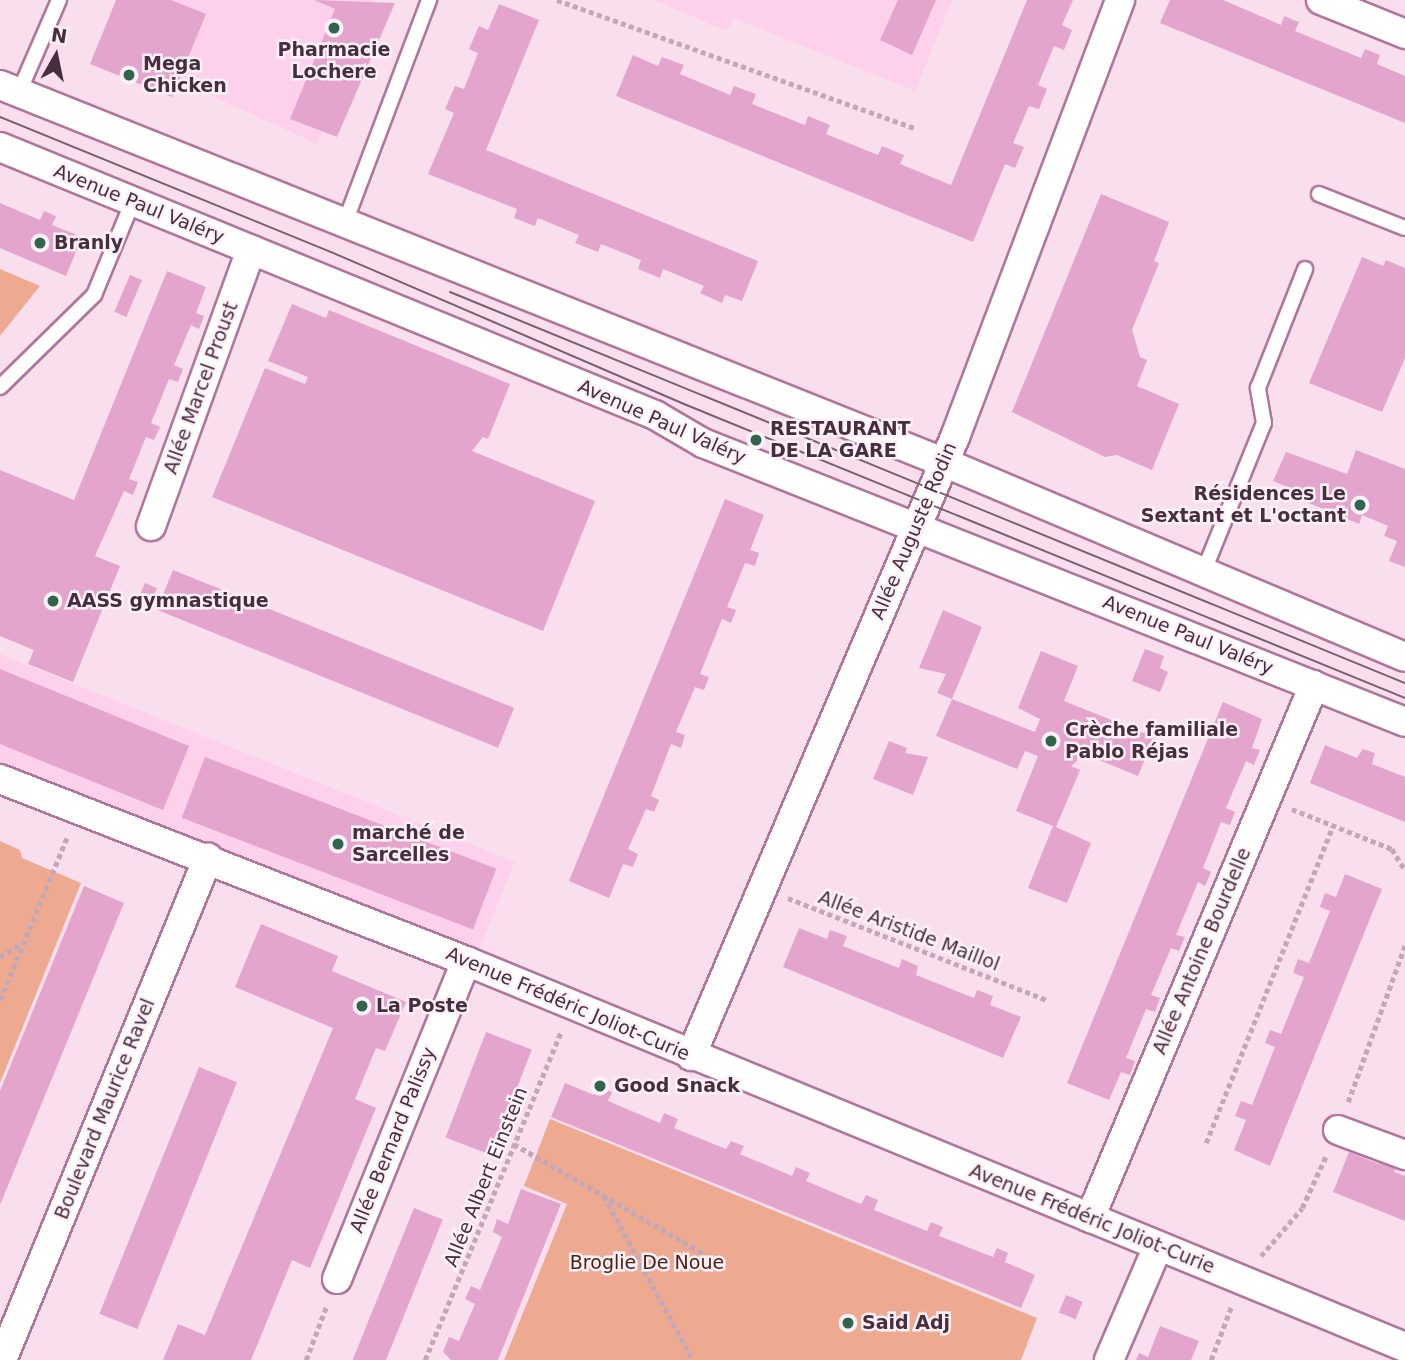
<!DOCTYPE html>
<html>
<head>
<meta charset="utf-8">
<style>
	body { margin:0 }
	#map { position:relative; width:1405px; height:1360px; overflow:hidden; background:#f9deee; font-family:"DejaVu Sans",sans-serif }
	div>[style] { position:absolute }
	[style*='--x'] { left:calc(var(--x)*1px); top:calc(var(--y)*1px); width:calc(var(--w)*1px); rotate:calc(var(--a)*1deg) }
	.built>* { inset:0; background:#fdd0eb; transform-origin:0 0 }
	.green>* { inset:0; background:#eeaa90 }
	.building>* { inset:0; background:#e4a5cc; transform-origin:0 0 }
	.path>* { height:4.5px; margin-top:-2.25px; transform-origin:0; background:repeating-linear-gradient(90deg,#c1a7b7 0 5px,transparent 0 8.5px) }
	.roads { filter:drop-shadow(2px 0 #b1759a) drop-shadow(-2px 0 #b1759a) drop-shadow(0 2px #b1759a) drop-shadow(0 -2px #b1759a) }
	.lane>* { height:14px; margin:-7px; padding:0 7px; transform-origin:7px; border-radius:7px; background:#fff }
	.street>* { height:28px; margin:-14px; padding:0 14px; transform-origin:14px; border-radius:14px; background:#fff }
	.tram>* { height:2px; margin:-1px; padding:0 1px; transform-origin:1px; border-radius:1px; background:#795f6f }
	.dots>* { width:19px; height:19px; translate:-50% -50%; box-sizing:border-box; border:4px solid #fef0f8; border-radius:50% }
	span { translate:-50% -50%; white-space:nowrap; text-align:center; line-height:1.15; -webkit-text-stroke:5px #fef0f8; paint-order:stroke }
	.poi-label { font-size:19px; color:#472e3e; font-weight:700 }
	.left { translate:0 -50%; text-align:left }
	.right { translate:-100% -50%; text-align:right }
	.street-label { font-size:19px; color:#472e3e }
	.park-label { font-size:19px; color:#4c200d }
	.north { position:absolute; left:21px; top:21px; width:70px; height:70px; -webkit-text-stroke:5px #fef0f8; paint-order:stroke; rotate:9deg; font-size:19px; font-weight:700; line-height:28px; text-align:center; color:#472e3e }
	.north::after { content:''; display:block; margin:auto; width:24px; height:32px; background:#472e3e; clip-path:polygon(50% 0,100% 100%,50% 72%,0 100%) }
</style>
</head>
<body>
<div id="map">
	<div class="built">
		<i style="clip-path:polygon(164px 0,373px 0,317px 144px,139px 62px)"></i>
		<i style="clip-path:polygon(654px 0,952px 0,915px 91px,734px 18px,727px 31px)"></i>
		<i style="left:0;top:654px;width:555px;height:104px;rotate:22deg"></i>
	</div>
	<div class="green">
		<i style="clip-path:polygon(0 269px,40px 286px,0 336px)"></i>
		<i style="clip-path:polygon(0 841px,20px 850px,22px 858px,81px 883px,0 1083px)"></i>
		<i style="clip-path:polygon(550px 1119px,1037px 1318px,1021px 1360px,504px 1360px,567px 1204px,524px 1186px)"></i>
	</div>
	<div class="building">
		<i style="clip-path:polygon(116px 0,171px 0,206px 14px,172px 97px,90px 64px)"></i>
		<i style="clip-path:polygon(314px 0,395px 3px,337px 137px,290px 119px,335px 9px)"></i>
		<i style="clip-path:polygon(898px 0,936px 0,912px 55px,880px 40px)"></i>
		<i style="clip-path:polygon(1027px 0,1073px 0,1062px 25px,1072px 30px,1064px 50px,1054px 46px,1038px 85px,1047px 89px,1039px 109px,1029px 106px,1013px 143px,1024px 147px,1015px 168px,1005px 164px,973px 242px,616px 96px,633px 55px,658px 66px,662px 57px,684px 65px,680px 74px,730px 95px,734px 86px,756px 94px,752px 104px,805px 125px,808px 116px,830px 125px,826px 134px,878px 155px,882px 146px,904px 155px,900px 164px,951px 185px)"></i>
		<i style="clip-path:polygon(1170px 0,1223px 0,1281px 25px,1284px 16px,1299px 22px,1295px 31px,1361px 58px,1365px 49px,1380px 55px,1377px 64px,1405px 76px,1405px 123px,1160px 23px)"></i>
		<i style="clip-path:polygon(499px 4px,539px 20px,486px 150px,758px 261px,742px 301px,725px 295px,722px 303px,700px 293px,704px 286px,663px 269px,660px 278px,638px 269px,641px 260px,601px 244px,598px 252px,575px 243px,579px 235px,538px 218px,535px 226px,514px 218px,517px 209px,428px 174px,454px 113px,445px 109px,455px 86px,464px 89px,478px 53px,469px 49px,479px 26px,488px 30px)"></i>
		<i style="clip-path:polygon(1101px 194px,1169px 222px,1154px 261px,1159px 263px,1132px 330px,1140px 357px,1147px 360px,1137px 386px,1179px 404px,1152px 470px,1117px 455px,1105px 457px,1012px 412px)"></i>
		<i style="clip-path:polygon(0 203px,40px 220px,44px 211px,56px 216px,52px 225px,82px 237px,66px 276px,0 248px)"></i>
		<i style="clip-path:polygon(1362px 257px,1383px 266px,1386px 260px,1405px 268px,1405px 358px,1382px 412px,1309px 383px)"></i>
		<i style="clip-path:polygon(167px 271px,206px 287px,196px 313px,204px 316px,199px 329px,191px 325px,174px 365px,183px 369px,178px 382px,169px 379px,151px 423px,160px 427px,154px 440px,146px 437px,129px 479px,138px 482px,133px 495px,124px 491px,95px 556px,120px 566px,73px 682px,28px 664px,34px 650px,0 636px,0 470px,74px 500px)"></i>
		<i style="left:130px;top:275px;width:13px;height:40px;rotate:23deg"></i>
		<i style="clip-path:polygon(292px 304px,326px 318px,329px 310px,510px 384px,488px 439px,483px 437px,472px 451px,595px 501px,543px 631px,212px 497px,265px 368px,305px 384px,308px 377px,268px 361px)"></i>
		<i style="clip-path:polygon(1356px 450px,1405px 469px,1405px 567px,1389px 561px,1397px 541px,1384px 536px,1388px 526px,1362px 515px,1359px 524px,1290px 495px,1292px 489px,1273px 481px,1286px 452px,1347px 474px)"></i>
		<i style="clip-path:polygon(725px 499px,764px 515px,750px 550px,759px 553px,755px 566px,745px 563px,727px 607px,736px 610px,731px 623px,722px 619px,700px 674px,709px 677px,704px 690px,695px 687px,676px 732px,685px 735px,681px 748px,671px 744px,651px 796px,659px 800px,654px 812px,646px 809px,628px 849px,638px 854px,633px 867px,623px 864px,609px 898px,569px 881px)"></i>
		<i style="left:173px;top:570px;width:368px;height:43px;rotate:22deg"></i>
		<i style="left:145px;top:583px;width:13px;height:15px;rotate:23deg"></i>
		<i style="clip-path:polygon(943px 610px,982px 627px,952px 699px,1035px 732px,1040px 719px,1018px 708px,1041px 651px,1078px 666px,1064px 701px,1154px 737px,1138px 776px,1077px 751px,1077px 761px,1071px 766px,1080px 770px,1056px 827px,1091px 843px,1067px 903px,1028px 888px,1053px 826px,1016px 811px,1038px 756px,1025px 751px,1017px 769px,936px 736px,952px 699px,937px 693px,946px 674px,919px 668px)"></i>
		<i style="clip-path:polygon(1145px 649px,1164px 656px,1160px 668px,1168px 672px,1160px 692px,1132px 681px)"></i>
		<i style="clip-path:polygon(0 669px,189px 746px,163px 810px,0 744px)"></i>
		<i style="clip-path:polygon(1223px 702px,1262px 719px,1252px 748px,1260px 750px,1254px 765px,1246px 761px,1226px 808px,1235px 812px,1230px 825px,1221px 822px,1203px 868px,1211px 872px,1205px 886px,1198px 882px,1176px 935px,1185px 937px,1179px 951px,1171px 948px,1151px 995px,1160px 998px,1155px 1012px,1146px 1009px,1126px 1058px,1135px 1061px,1130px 1075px,1121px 1072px,1109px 1100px,1067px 1083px)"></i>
		<i style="clip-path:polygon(889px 741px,907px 748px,905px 753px,928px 757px,913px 795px,873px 779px)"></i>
		<i style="clip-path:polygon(1325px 745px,1357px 758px,1363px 749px,1375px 753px,1372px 764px,1405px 777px,1405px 822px,1310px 783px)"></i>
		<i style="left:205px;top:757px;width:312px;height:65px;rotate:21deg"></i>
		<i style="clip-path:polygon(1345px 874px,1382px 889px,1270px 1166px,1234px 1150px,1246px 1120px,1235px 1116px,1241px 1101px,1252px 1105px,1275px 1047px,1265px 1043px,1270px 1030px,1281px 1034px,1304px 977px,1293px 973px,1298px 959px,1309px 963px,1330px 911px,1320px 907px,1325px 893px,1336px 897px)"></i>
		<i style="clip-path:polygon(84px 886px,124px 903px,0 1205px,0 1091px)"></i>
		<i style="clip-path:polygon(261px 924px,338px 956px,332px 971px,406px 1002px,385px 1051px,376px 1048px,355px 1099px,376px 1108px,310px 1268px,292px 1260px,251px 1360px,163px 1360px,178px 1324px,205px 1335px,333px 1028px,235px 987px)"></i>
		<i style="clip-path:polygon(799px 928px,827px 939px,830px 930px,847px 936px,843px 946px,899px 968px,902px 959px,918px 966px,916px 975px,974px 998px,977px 990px,993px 996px,990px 1005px,1021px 1017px,1003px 1058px,783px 967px)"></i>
		<i style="left:486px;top:1032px;width:49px;height:113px;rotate:21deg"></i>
		<i style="left:199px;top:1067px;width:41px;height:266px;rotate:22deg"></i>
		<i style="clip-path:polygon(565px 1083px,594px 1095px,598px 1087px,612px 1092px,608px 1101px,660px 1123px,664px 1113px,678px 1119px,674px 1128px,726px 1149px,731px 1141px,744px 1146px,740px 1154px,792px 1176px,796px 1167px,810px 1173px,806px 1181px,861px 1204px,866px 1195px,878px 1200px,874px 1210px,927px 1231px,931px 1222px,943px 1227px,939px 1236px,993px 1257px,997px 1248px,1008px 1253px,1005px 1262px,1035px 1275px,1021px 1308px,551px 1117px)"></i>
		<i style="clip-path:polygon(1349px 1152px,1379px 1164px,1382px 1154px,1398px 1162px,1394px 1172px,1405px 1176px,1405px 1221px,1333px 1192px)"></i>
		<i style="clip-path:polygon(521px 1189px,561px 1204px,498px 1360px,451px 1360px,443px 1352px,449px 1337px,459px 1341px,475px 1304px,465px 1299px,471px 1286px,480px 1290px,502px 1237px,493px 1232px,497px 1219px,508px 1224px)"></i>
		<i style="left:414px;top:1208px;width:31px;height:164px;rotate:22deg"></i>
		<i style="left:1066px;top:1295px;width:18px;height:19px;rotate:22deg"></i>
		<i style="clip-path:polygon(1160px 1326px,1199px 1341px,1191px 1360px,1136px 1360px,1139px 1353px,1148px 1357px)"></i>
	</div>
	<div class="path">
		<i style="--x:557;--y:0;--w:380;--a:19.7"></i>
		<i style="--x:1292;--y:809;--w:108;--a:21.8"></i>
		<i style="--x:1392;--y:849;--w:25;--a:58"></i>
		<i style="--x:788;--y:898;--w:278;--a:21.5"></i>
		<i style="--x:0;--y:957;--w:27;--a:-33"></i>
		<i style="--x:0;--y:1000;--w:178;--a:-67.6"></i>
		<i style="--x:1348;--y:1102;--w:167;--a:-70"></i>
		<i style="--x:1206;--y:1143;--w:341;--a:-68.2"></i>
		<i style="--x:514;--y:1144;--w:222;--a:30"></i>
		<i style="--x:604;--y:1196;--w:187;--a:61.5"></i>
		<i style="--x:1261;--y:1256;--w:63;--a:-49.5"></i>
		<i style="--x:1302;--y:1208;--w:57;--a:-65.2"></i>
		<i style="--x:306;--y:1360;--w:59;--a:-69.1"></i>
		<i style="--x:425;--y:1360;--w:356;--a:-67.5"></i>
		<i style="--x:1211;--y:1360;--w:59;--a:-69.1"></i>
	</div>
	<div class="roads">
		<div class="lane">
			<i style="--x:19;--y:92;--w:100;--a:-66.5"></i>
			<i style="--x:1319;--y:194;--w:92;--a:21.6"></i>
			<i style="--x:344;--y:225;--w:241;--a:-69.3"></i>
			<i style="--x:0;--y:387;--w:132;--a:-44.4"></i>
			<i style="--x:94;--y:295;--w:102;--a:-67.5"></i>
			<i style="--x:1203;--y:573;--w:162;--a:-67.9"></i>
			<i style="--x:1264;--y:423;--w:36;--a:-100"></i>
			<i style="--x:1258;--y:388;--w:128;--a:-68.4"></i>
		</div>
		<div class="street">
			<i style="--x:1321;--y:0;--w:91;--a:22"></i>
			<i style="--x:0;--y:85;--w:1016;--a:21.79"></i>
			<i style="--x:943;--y:462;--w:501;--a:22.88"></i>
			<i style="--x:0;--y:147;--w:708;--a:22.25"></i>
			<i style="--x:655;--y:415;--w:56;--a:30.3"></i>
			<i style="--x:703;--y:443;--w:755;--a:21.67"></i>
			<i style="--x:151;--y:526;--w:294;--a:-70.1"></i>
			<i style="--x:0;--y:779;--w:500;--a:21.33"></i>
			<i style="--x:466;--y:961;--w:1015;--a:22.35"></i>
			<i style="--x:691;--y:1056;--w:673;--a:-66.9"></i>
			<i style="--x:955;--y:437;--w:467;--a:-69.3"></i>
			<i style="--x:1338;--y:1130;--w:72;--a:20.5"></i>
			<i style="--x:1090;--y:1218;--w:578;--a:-67.2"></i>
			<i style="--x:337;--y:1279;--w:343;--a:-67.9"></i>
			<i style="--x:2;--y:1360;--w:543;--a:-67.69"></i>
			<i style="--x:1109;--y:1360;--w:124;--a:-66.7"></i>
		</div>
	</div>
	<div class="tram">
		<i style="--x:0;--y:117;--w:357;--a:22.2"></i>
		<i style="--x:331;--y:252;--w:384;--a:23.3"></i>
		<i style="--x:684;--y:404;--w:779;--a:22.18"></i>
		<i style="--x:450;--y:292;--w:1032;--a:22.27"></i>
	</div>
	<div class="dots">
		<i style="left:334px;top:28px;background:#2e654c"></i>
		<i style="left:129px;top:75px;background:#2e654c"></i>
		<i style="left:40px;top:243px;background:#2e654c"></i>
		<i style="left:756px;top:440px;background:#2e654c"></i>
		<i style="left:1360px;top:505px;background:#2e654c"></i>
		<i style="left:53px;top:601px;background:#2e654c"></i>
		<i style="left:1051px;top:741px;background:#2e654c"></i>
		<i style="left:338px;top:844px;background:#2e654c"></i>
		<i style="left:362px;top:1006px;background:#2e654c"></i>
		<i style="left:600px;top:1086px;background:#2e654c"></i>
		<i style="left:848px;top:1323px;background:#2e654c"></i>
	</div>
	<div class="poi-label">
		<span style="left:334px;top:61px">Pharmacie<br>Lochere</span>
		<span class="left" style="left:143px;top:75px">Mega<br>Chicken</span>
		<span class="left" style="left:54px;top:243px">Branly</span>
		<span class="left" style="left:770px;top:440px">RESTAURANT<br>DE LA GARE</span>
		<span class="right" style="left:1346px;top:505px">Résidences Le<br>Sextant et L'octant</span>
		<span class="left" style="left:67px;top:601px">AASS gymnastique</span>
		<span class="left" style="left:1065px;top:741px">Crèche familiale<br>Pablo Réjas</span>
		<span class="left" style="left:352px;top:844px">marché de<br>Sarcelles</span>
		<span class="left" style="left:376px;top:1006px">La Poste</span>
		<span class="left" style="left:614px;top:1086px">Good Snack</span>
		<span class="left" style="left:862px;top:1323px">Said Adj</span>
	</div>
	<div class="street-label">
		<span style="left:139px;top:204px;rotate:22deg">Avenue Paul Valéry</span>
		<span style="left:201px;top:388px;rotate:-70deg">Allée Marcel Proust</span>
		<span style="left:662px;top:422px;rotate:24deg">Avenue Paul Valéry</span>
		<span style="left:914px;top:531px;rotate:-67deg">Allée Auguste Rodin</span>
		<span style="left:1188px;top:635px;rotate:22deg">Avenue Paul Valéry</span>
		<span style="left:909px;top:931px;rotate:21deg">Allée Aristide Maillol</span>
		<span style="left:1202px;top:951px;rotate:-67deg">Allée Antoine Bourdelle</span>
		<span style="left:568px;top:1004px;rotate:23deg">Avenue Frédéric Joliot-Curie</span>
		<span style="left:105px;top:1109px;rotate:-68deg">Boulevard Maurice Ravel</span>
		<span style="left:393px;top:1140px;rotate:-68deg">Allée Bernard Palissy</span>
		<span style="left:486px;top:1177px;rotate:-68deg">Allée Albert Einstein</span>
		<span style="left:1092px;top:1219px;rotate:22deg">Avenue Frédéric Joliot-Curie</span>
	</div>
	<div class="park-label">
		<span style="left:647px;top:1263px">Broglie De Noue</span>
	</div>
	<div class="north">N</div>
</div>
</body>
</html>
